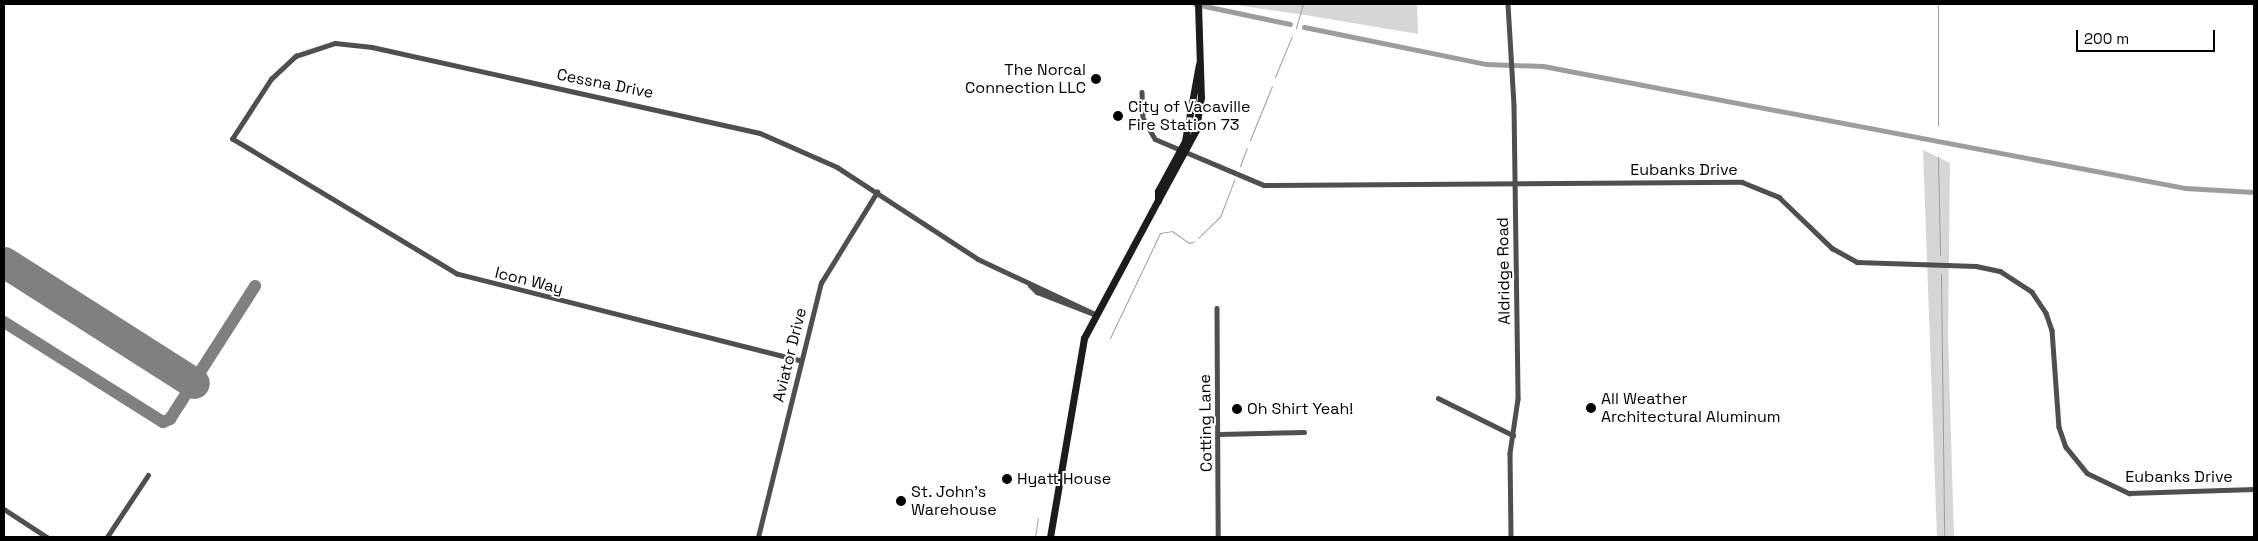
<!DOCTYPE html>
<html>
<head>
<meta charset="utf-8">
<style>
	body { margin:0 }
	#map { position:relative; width:2258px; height:541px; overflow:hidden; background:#fff; font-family:"Space Grotesk",sans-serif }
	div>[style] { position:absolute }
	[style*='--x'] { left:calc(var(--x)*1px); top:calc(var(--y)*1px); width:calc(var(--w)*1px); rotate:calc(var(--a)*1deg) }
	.green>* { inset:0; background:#d6d6d6 }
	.stream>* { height:1px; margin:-0.5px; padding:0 0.5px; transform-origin:0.5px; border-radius:0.5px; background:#9d9d9d }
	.canal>* { height:5px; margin:-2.5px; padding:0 2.5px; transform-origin:2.5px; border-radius:2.5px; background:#9d9d9d }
	.taxiway>* { height:12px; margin:-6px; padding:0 6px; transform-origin:6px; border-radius:6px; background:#808080 }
	.runway>* { height:31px; margin:-15.5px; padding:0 15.5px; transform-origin:15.5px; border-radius:15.5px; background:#808080 }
	.street>* { height:4.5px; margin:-2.25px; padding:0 2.25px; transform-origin:2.25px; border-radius:2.25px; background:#4f4f4f }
	.secondary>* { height:7px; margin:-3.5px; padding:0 3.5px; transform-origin:3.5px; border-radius:3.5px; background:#1c1c1c }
	.dots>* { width:14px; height:14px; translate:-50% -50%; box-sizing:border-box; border:2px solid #fff; border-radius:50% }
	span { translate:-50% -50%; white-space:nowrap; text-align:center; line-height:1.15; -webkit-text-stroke:4px #fff; paint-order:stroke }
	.poi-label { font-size:16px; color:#000 }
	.right { translate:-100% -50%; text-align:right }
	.left { translate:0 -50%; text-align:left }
	.street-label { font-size:16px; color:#000 }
	.frame { position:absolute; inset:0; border:5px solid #000; pointer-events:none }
	.scale { position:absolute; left:2076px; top:30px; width:139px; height:22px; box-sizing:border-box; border:2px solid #000; border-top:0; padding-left:6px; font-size:15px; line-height:18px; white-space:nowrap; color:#000; -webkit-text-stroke:4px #fff; paint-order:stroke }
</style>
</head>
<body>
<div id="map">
	<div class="green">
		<i style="clip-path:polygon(1229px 4px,1417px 4px,1418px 34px,1305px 15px)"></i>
		<i style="clip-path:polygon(1923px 150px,1950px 163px,1948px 336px,1954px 537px,1937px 537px)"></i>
	</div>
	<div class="stream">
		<i style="--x:1938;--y:4;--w:121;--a:90"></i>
		<i style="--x:1296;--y:28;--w:25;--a:-74"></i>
		<i style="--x:1275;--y:77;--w:44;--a:-67.5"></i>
		<i style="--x:1250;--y:140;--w:58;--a:-67.8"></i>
		<i style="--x:1938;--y:157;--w:98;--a:88.8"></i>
		<i style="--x:1240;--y:166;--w:19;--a:-69"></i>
		<i style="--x:1198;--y:238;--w:30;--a:-44"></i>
		<i style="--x:1220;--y:217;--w:40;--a:-69"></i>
		<i style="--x:1941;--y:274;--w:263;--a:89.3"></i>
		<i style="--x:1110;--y:338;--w:116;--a:-64.5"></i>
		<i style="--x:1160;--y:233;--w:12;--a:-9"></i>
		<i style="--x:1172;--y:231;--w:21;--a:35"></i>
		<i style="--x:1189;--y:243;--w:6;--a:-18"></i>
		<i style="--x:1035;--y:537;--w:19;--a:-81"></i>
	</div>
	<div class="canal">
		<i style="--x:1195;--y:4;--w:97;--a:11.9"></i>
		<i style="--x:1304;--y:27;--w:186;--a:11.5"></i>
		<i style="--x:1486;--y:64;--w:57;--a:2"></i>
		<i style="--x:1543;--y:66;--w:653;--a:10.76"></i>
		<i style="--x:2185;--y:188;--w:69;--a:3.3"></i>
	</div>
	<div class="taxiway">
		<i style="--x:4;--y:322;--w:188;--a:32.2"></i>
		<i style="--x:163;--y:422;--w:8;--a:-23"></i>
		<i style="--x:170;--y:419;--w:158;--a:-57.4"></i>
	</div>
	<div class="runway">
		<i style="--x:4;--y:262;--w:225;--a:32.5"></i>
	</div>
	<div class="street">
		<i style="--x:1508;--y:4;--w:102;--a:86.6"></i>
		<i style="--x:1514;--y:106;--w:293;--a:89.2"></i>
		<i style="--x:1518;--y:399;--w:55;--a:98.4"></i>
		<i style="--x:1510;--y:453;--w:84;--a:89.3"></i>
		<i style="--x:1142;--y:92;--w:26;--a:88"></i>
		<i style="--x:1143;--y:118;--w:24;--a:60"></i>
		<i style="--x:1155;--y:139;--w:118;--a:22.9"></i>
		<i style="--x:1264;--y:185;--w:478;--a:-0.4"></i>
		<i style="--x:1742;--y:182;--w:40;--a:22"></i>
		<i style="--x:1779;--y:197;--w:74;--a:43.9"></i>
		<i style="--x:1832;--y:248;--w:29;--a:29"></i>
		<i style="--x:1857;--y:262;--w:119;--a:1.9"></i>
		<i style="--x:1976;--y:266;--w:25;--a:12"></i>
		<i style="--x:2000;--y:271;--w:38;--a:33"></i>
		<i style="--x:2032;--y:292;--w:25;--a:56"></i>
		<i style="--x:2046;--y:313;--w:18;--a:71"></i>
		<i style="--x:2052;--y:330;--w:97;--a:85.9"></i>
		<i style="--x:2059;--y:427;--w:21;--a:71"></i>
		<i style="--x:2066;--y:447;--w:33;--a:51"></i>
		<i style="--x:2087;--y:473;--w:47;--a:25.5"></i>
		<i style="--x:2129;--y:493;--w:125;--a:-1.8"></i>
		<i style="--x:1030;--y:285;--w:10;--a:45"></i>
		<i style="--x:1037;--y:292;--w:61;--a:21.1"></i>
		<i style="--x:1217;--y:308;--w:229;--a:89.7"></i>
		<i style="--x:801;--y:361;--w:355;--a:-165.8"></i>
		<i style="--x:457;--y:274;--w:262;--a:-149"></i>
		<i style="--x:232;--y:139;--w:72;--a:-57"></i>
		<i style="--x:271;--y:79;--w:34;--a:-43"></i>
		<i style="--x:296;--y:56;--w:41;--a:-18.4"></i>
		<i style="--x:335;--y:43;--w:37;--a:6"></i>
		<i style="--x:372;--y:47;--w:397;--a:12.5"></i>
		<i style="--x:760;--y:133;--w:84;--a:23.8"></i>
		<i style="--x:837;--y:167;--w:168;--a:33.1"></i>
		<i style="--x:978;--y:259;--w:129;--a:25.2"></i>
		<i style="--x:1438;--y:398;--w:84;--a:26.3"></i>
		<i style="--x:1219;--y:434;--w:85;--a:-1.3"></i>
		<i style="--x:4;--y:509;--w:51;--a:33.1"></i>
		<i style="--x:107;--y:537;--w:74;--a:-56.5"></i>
		<i style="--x:758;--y:537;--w:262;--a:-76.1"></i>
		<i style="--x:821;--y:283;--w:107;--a:-58.4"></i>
	</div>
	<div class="secondary">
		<i style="--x:1198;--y:4;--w:93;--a:88.2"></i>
		<i style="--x:1201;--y:97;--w:33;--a:99"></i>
		<i style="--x:1196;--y:130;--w:80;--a:118.5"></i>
		<i style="--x:1158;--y:200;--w:9;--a:-90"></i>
		<i style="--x:1158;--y:191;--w:57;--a:-61.6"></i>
		<i style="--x:1185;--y:141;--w:78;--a:-79.7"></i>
		<i style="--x:1050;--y:537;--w:202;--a:-80.3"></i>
		<i style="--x:1084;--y:338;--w:157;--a:-61.8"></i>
	</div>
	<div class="dots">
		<i style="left:1096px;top:79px;background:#000"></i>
		<i style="left:1118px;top:116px;background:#000"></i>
		<i style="left:1591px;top:408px;background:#000"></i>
		<i style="left:1237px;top:409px;background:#000"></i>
		<i style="left:1007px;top:479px;background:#000"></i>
		<i style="left:901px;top:501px;background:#000"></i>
	</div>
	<div class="poi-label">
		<span class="right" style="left:1086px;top:79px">The Norcal<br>Connection LLC</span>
		<span class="left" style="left:1128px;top:116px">City of Vacaville<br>Fire Station 73</span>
		<span class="left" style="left:1601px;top:408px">All Weather<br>Architectural Aluminum</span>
		<span class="left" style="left:1247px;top:409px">Oh Shirt Yeah!</span>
		<span class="left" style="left:1017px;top:479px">Hyatt House</span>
		<span class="left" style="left:911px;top:501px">St. John's<br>Warehouse</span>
	</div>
	<div class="street-label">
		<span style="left:605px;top:84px;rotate:11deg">Cessna Drive</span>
		<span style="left:1684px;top:170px">Eubanks Drive</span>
		<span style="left:1504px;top:271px;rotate:-91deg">Aldridge Road</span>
		<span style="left:529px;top:281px;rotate:14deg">Icon Way</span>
		<span style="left:790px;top:355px;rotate:-76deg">Aviator Drive</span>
		<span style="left:1206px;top:423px;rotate:-91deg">Cotting Lane</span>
		<span style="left:2179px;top:477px">Eubanks Drive</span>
	</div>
	<div class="frame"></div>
	<div class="scale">200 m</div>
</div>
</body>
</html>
